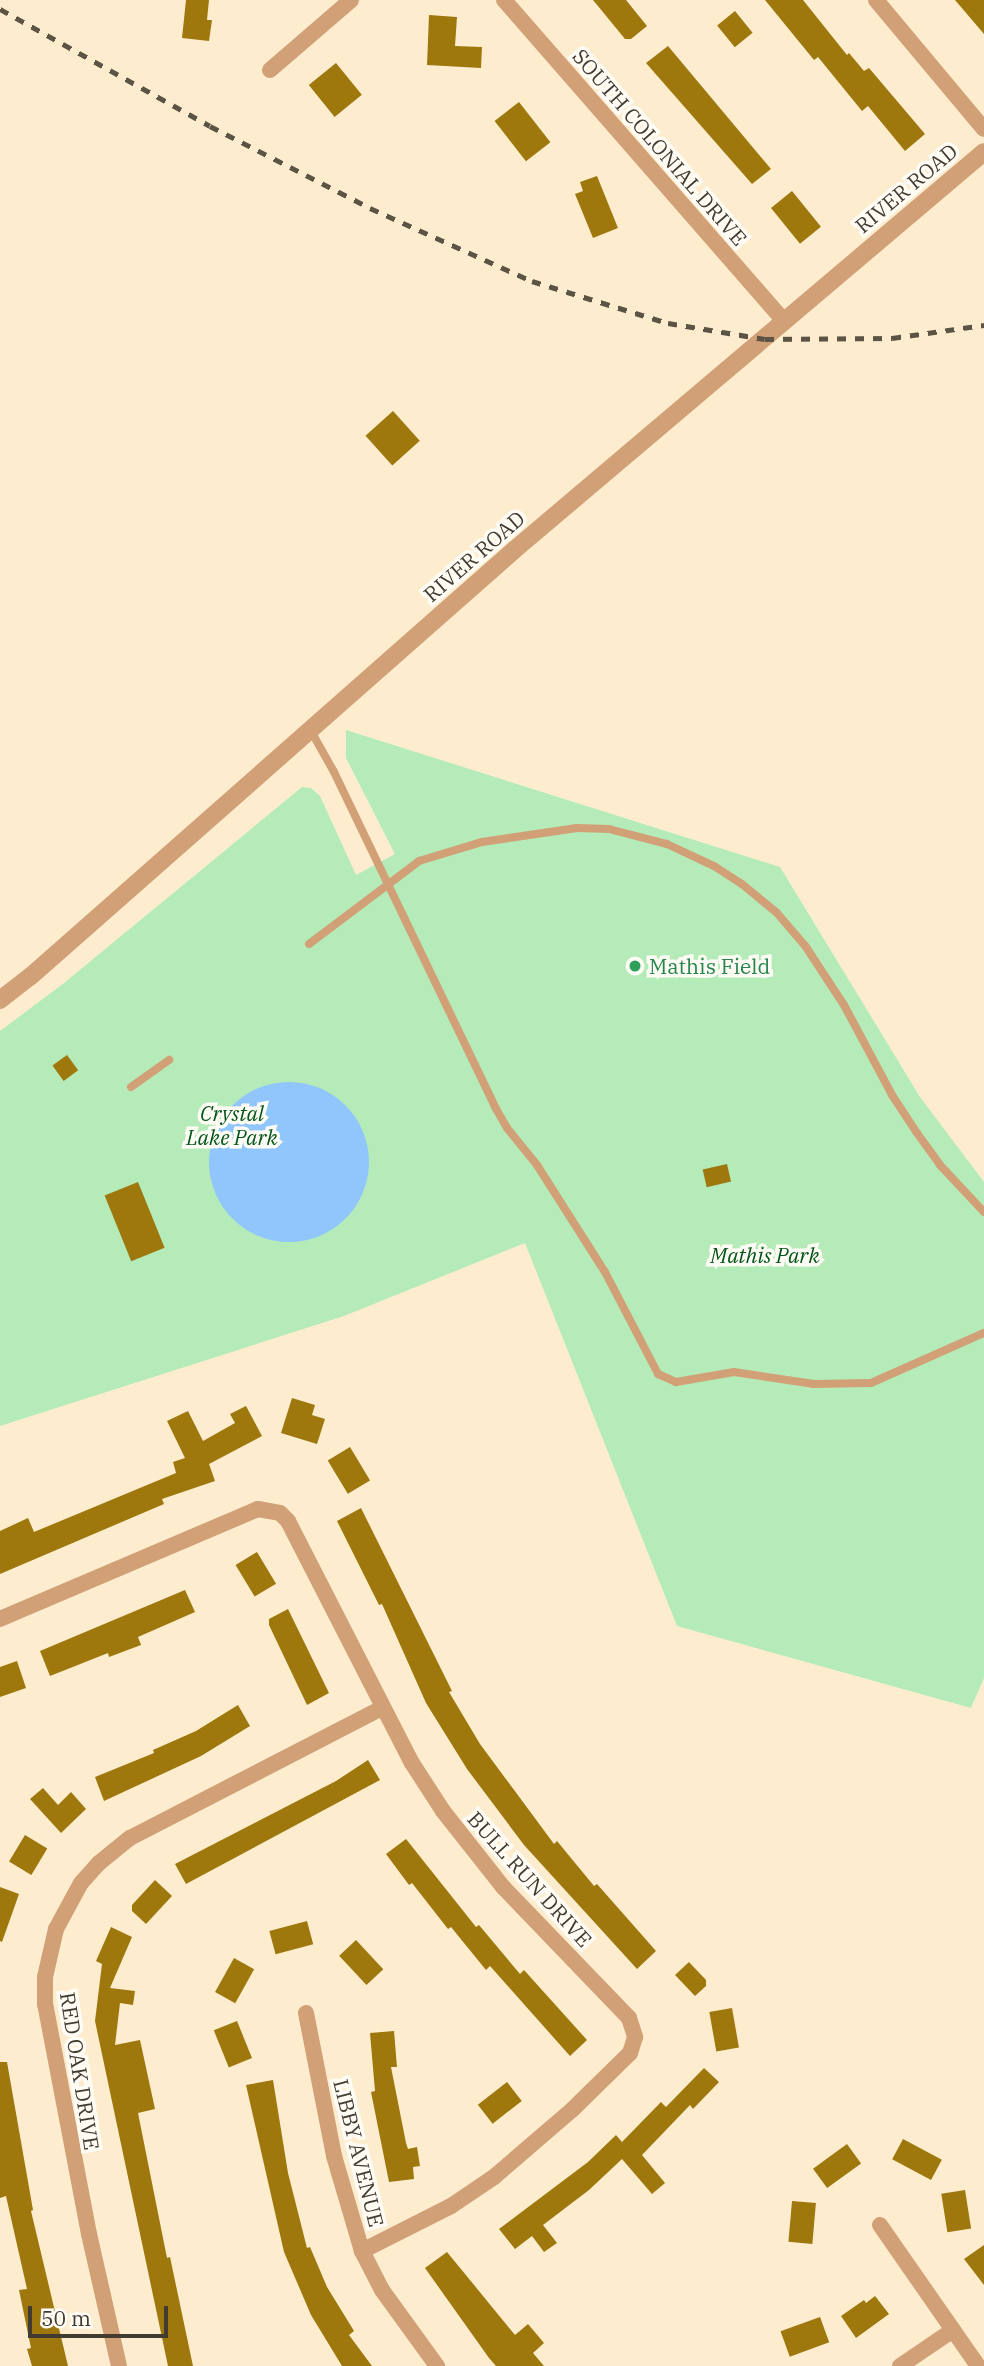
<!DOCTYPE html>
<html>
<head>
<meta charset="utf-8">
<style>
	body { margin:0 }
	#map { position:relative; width:984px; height:2366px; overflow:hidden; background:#fdedce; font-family:"IBM Plex Serif",serif }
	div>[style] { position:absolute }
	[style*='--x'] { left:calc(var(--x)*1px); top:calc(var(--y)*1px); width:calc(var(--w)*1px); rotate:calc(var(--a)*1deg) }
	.green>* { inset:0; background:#b5ebb8 }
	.water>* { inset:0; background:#90c6fb }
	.round { border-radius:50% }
	.building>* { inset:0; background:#9e770d; transform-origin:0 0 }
	.service>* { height:8px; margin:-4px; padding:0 4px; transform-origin:4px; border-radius:4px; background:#d1a077 }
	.minor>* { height:16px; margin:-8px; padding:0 8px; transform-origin:8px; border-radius:8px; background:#d1a077 }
	.tertiary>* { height:18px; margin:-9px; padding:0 9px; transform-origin:9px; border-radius:9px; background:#d1a077 }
	.rail>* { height:5px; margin-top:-2.5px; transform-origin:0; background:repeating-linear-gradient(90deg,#5b5445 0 9px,transparent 0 18px) }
	.dots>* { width:19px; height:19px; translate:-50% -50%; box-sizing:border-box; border:4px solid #fffcf6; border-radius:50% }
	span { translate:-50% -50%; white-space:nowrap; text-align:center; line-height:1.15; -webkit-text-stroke:7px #fffcf6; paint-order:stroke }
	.street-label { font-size:21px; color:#423c30 }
	.leisure-label { font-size:21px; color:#27864d }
	.left { translate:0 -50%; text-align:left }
	.park-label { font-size:21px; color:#035619; font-style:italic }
	.scale { position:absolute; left:28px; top:2306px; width:140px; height:32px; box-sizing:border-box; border:4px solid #423c30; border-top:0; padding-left:9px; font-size:21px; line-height:24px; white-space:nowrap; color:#423c30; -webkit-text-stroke:5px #fffcf6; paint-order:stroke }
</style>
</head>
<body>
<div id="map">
	<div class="green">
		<i style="clip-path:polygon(346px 730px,780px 867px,920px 1097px,984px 1182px,984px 1678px,971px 1708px,677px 1626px,525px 1243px,344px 1316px,0 1426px,0 1031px,64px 983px,302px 787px,311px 788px,320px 796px,356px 875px,395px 854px,346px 758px)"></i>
	</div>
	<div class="water">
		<i class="round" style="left:209px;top:1082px;width:160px;height:160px"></i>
	</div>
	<div class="building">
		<i style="clip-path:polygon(186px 0,209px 0,207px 20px,212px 20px,209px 41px,182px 38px)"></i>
		<i style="clip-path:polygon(593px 0,626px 0,647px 26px,631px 39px,625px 39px)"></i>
		<i style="clip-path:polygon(765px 0,803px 0,847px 55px,849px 53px,864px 71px,869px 68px,925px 134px,905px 151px,868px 106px,862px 111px,818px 57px,814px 60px)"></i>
		<i style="clip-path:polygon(955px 0,984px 0,984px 34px)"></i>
		<i style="left:735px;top:11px;width:28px;height:23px;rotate:51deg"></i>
		<i style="clip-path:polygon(429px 15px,457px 17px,455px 46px,482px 47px,481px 68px,427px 65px)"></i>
		<i style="clip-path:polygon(668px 46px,771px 169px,752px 184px,646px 63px)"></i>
		<i style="left:336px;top:63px;width:41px;height:35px;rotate:51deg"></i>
		<i style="left:519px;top:102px;width:51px;height:31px;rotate:52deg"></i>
		<i style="clip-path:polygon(597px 176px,618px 228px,593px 238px,575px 194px,583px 191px,580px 182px)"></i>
		<i style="left:792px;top:191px;width:46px;height:27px;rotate:51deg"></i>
		<i style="left:393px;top:411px;width:40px;height:37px;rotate:48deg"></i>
		<i style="left:67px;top:1055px;width:19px;height:18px;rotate:54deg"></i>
		<i style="left:727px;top:1164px;width:18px;height:25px;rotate:77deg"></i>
		<i style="left:138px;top:1182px;width:71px;height:36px;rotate:68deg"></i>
		<i style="clip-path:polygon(292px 1398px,315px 1405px,312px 1415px,325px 1419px,317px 1444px,281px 1433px)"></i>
		<i style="clip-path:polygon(246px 1406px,262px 1436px,209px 1464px,215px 1481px,162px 1499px,164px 1504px,0 1574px,0 1531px,28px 1518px,34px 1532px,176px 1473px,173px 1462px,185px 1458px,167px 1421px,188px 1411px,203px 1441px,235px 1423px,230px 1414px)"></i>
		<i style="left:350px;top:1447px;width:39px;height:26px;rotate:59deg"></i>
		<i style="clip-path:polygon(361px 1508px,452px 1691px,449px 1692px,480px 1744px,554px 1844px,557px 1841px,594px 1886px,597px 1884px,656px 1951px,637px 1969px,524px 1845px,467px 1769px,426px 1703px,382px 1604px,379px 1605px,337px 1521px)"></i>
		<i style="left:257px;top:1552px;width:37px;height:25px;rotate:59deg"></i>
		<i style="clip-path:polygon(185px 1590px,195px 1612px,138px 1637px,141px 1645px,109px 1657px,108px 1653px,50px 1676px,40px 1651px)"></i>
		<i style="clip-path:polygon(288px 1609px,329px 1693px,307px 1705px,269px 1625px,269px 1619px)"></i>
		<i style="clip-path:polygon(17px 1661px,26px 1688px,0 1697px,0 1667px)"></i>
		<i style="clip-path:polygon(238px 1705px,250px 1726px,201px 1756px,104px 1801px,95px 1777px,154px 1753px,153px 1750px,196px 1731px)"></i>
		<i style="clip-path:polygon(368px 1760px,380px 1780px,186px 1884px,175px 1864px,336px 1781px)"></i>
		<i style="clip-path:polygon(43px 1788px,58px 1805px,71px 1792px,86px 1809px,61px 1833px,30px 1799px)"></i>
		<i style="left:25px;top:1835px;width:26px;height:31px;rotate:31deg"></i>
		<i style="clip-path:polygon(406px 1839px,476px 1927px,479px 1925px,520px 1974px,524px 1970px,587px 2040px,570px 2056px,490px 1966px,486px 1970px,451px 1927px,448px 1929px,412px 1883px,409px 1885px,386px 1854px)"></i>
		<i style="clip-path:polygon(155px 1880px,172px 1896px,146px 1924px,132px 1911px,132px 1905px)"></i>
		<i style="clip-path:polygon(0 1887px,19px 1894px,2px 1942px,0 1941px)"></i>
		<i style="left:307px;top:1921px;width:24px;height:39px;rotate:75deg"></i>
		<i style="clip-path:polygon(111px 1927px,132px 1937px,110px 1988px,135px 1991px,133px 2005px,120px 2003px,115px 2045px,140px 2040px,155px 2109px,138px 2113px,167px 2258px,170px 2257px,193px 2366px,168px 2366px,95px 2021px,102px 1964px,96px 1961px)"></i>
		<i style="left:356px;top:1940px;width:40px;height:23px;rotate:47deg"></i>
		<i style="left:234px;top:1958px;width:23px;height:39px;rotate:29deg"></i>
		<i style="clip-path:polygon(689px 1962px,706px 1980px,706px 1986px,695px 1996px,675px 1975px)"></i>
		<i style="left:732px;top:2008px;width:40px;height:23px;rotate:80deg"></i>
		<i style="left:237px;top:2021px;width:40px;height:25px;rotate:68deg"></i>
		<i style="clip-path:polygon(394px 2031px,397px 2067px,391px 2067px,406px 2143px,408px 2149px,417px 2147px,420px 2166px,413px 2167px,414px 2179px,389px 2182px,371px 2092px,375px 2091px,370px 2033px)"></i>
		<i style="clip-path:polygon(0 2062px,7px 2062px,33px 2210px,31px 2211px,68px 2366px,32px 2366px,27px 2349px,31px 2348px,19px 2290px,27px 2289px,6px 2196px,0 2198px)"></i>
		<i style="clip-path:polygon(704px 2068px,719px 2082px,693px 2109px,690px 2105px,642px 2155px,665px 2183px,652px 2194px,622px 2159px,589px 2190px,543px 2225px,557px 2243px,544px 2252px,532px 2236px,515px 2249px,499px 2229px,588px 2162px,616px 2135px,622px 2142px,661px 2102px,666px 2107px)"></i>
		<i style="clip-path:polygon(273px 2080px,288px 2173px,307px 2248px,310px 2247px,327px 2287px,354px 2331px,349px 2335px,372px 2366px,342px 2366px,311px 2315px,284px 2252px,246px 2085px)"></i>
		<i style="left:507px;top:2082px;width:24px;height:37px;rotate:52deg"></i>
		<i style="left:903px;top:2139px;width:44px;height:23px;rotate:28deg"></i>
		<i style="left:847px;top:2144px;width:24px;height:42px;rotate:54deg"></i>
		<i style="left:965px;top:2190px;width:39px;height:24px;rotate:81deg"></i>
		<i style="left:792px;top:2201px;width:24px;height:41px;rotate:5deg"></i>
		<i style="clip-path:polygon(984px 2245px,984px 2285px,964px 2259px)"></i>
		<i style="clip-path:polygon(447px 2252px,515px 2335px,528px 2324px,544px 2343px,533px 2353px,544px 2366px,496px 2366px,489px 2358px,425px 2268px)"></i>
		<i style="clip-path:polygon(875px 2296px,889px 2314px,856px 2338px,841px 2316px,864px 2300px,866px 2303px)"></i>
		<i style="left:820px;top:2317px;width:27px;height:42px;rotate:70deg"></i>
	</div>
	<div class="service">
		<i style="--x:311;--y:731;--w:47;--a:60.7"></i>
		<i style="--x:334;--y:772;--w:372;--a:64.3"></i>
		<i style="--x:495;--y:1107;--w:24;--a:60"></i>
		<i style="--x:507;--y:1128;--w:48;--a:51"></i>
		<i style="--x:537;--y:1165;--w:127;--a:57.6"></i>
		<i style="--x:605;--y:1272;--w:115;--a:62.5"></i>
		<i style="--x:658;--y:1374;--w:20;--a:24"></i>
		<i style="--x:676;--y:1382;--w:59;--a:-9.8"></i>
		<i style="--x:734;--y:1372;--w:81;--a:8.5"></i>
		<i style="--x:814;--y:1384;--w:57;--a:-1"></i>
		<i style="--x:871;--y:1383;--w:124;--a:-23.9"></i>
		<i style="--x:309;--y:944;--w:138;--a:-37"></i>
		<i style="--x:419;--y:861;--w:66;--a:-16.8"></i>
		<i style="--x:482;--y:842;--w:96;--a:-8.4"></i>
		<i style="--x:577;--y:828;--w:32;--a:2"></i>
		<i style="--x:609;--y:829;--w:60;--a:14.5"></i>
		<i style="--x:667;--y:844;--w:52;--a:25.1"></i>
		<i style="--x:714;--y:866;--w:33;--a:33"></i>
		<i style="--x:742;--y:884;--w:45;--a:39.6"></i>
		<i style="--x:777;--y:913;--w:45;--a:49.5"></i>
		<i style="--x:806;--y:947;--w:69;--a:56.8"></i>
		<i style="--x:844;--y:1005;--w:102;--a:61.9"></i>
		<i style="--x:892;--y:1095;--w:45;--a:56.7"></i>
		<i style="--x:917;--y:1133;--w:39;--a:54"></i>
		<i style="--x:940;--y:1165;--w:64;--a:46.9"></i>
		<i style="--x:131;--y:1087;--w:47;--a:-35.4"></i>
	</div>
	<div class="minor">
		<i style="--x:504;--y:0;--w:427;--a:48.9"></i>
		<i style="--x:876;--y:0;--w:168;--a:50.1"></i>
		<i style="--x:270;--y:70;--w:107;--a:-40.8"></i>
		<i style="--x:0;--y:1619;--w:280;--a:-23.1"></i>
		<i style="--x:258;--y:1509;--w:22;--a:10"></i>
		<i style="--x:280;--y:1513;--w:11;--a:45"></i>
		<i style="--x:288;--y:1521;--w:272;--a:62.9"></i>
		<i style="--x:412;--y:1763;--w:57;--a:57.1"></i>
		<i style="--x:443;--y:1811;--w:97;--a:51.7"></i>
		<i style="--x:503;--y:1887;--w:182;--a:46.1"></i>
		<i style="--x:629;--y:2018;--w:20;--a:72"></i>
		<i style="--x:635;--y:2037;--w:17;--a:107"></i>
		<i style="--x:630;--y:2053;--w:80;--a:135.5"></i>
		<i style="--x:573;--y:2109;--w:104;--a:139.3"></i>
		<i style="--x:494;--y:2177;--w:52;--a:146"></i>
		<i style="--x:451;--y:2206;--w:100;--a:153.2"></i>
		<i style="--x:306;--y:2013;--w:146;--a:78.9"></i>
		<i style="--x:334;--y:2156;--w:99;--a:73.6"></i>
		<i style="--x:362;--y:2251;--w:44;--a:62.9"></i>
		<i style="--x:382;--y:2290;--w:94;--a:54.1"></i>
		<i style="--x:880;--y:2225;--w:172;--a:55.2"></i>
		<i style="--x:119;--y:2366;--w:135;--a:-102.8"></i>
		<i style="--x:89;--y:2234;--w:234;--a:-100.8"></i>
		<i style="--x:45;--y:2004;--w:27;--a:-90"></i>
		<i style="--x:45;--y:1977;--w:49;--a:-77.1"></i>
		<i style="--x:56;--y:1929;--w:52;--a:-61.5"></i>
		<i style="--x:81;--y:1883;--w:27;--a:-48"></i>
		<i style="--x:99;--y:1863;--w:40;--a:-39"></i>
		<i style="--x:130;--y:1838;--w:284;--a:-27.3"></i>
		<i style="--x:900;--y:2366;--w:64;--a:-34.2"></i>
	</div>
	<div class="tertiary">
		<i style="--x:0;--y:1000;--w:39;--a:-38"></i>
		<i style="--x:31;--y:976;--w:643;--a:-41.4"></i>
		<i style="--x:513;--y:551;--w:617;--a:-40.27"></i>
	</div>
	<div class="rail">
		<i style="--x:0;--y:9;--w:240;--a:29.1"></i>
		<i style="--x:210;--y:126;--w:180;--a:27.1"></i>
		<i style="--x:370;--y:208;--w:178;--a:24.3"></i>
		<i style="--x:532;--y:281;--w:142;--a:17.2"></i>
		<i style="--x:668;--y:323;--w:98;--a:9.4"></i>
		<i style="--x:765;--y:339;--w:127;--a:-0.5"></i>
		<i style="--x:892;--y:338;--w:93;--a:-8"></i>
	</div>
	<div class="dots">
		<i style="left:635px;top:966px;background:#2e9e5b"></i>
	</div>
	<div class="street-label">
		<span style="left:660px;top:147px;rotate:49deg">SOUTH COLONIAL DRIVE</span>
		<span style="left:906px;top:188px;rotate:-40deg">RIVER ROAD</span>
		<span style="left:474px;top:556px;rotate:-41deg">RIVER ROAD</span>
		<span style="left:530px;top:1879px;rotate:48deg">BULL RUN DRIVE</span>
		<span style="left:80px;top:2071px;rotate:81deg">RED OAK DRIVE</span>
		<span style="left:359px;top:2153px;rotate:76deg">LIBBY AVENUE</span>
	</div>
	<div class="leisure-label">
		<span class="left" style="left:649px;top:966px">Mathis Field</span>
	</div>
	<div class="park-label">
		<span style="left:232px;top:1125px">Crystal<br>Lake Park</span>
		<span style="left:765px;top:1255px">Mathis Park</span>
	</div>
	<div class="scale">50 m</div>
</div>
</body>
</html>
